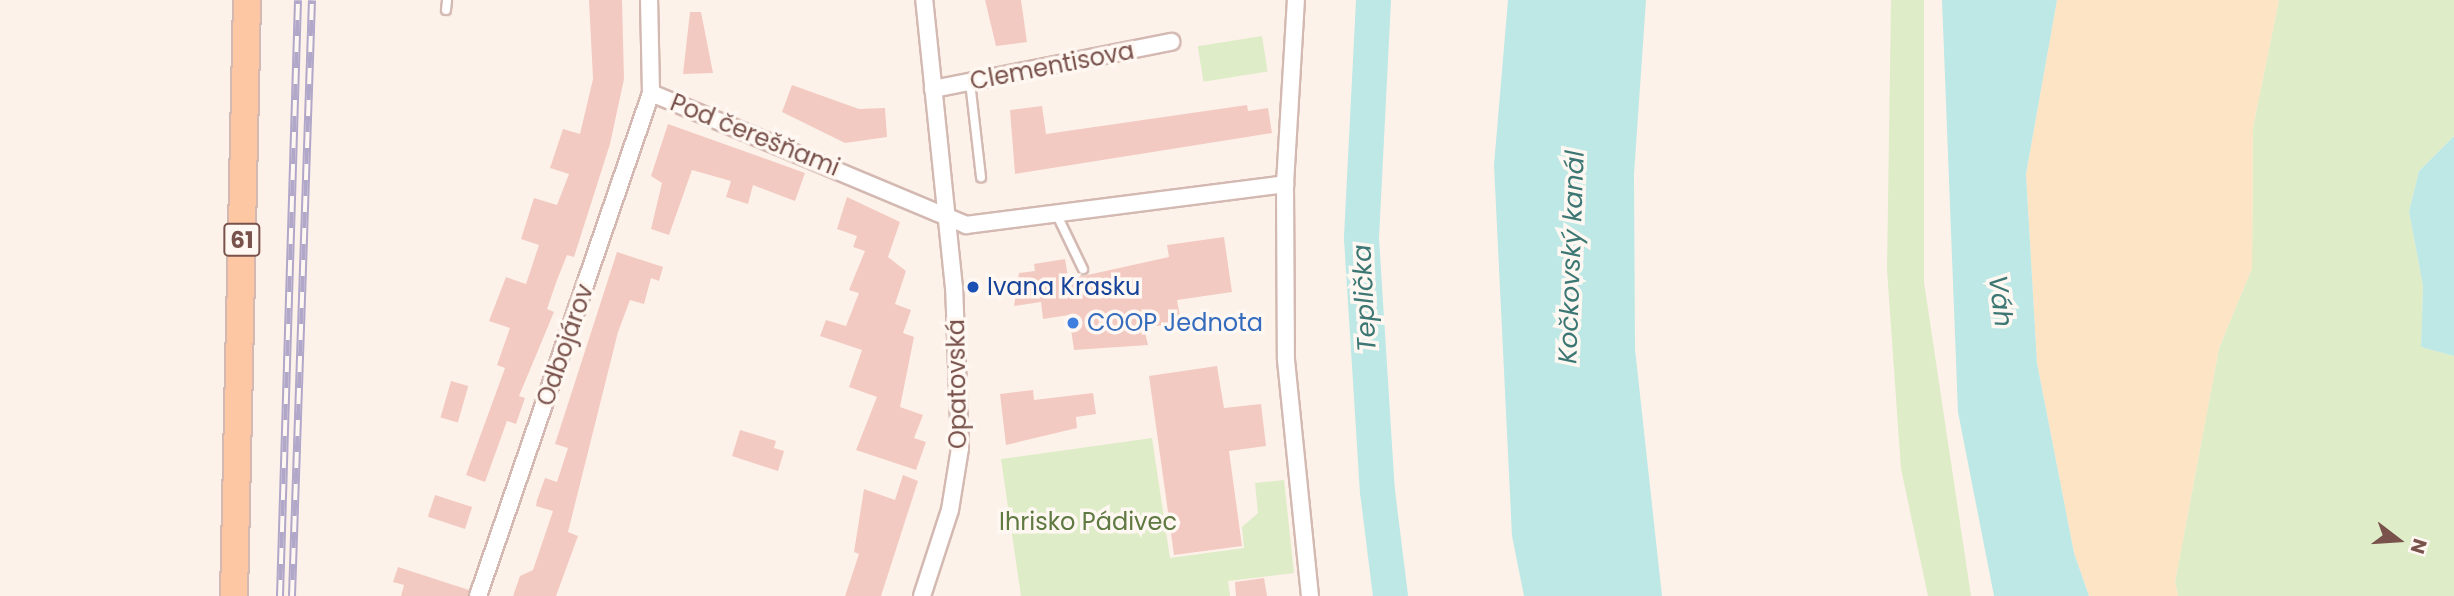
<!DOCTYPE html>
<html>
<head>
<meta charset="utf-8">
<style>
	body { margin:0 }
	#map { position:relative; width:2454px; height:596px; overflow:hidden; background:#fdf2ea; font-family:Poppins,sans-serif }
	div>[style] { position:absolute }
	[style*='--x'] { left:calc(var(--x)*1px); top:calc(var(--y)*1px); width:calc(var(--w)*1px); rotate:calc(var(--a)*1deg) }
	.green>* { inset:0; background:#deecc7; transform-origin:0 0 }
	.sand>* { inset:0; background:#fce4c5 }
	.water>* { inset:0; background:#bde8e5 }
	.river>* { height:35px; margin:-17.5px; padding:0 17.5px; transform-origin:17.5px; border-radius:17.5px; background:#bde8e5 }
	.building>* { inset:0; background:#f3cac1; transform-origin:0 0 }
	.roads { filter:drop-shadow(2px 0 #d3b9b1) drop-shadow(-2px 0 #d3b9b1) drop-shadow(0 2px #d3b9b1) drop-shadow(0 -2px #d3b9b1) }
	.service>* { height:8px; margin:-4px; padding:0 4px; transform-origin:4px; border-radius:4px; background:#fff }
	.minor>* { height:16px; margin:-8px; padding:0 8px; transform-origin:8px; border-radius:8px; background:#fff }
	.primary>* { height:26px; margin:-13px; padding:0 13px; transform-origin:13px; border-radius:13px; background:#fcc7a2 }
	.rail>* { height:8px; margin-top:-4px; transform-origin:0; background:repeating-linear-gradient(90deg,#fff7f1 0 16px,#b1a7c9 0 32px); box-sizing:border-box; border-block:2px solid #b1a7c9 }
	.dots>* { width:19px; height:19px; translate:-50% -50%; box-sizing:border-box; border:4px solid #fff7f1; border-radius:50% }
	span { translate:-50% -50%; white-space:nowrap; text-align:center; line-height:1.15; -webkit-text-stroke:7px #fff7f1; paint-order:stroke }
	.shield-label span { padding:2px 5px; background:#fff7f1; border:2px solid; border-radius:5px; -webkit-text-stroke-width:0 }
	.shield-label { font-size:23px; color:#79524c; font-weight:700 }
	.street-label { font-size:24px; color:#79524c }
	.transit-label { font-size:24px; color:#164399 }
	.left { translate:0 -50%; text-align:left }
	.shop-label { font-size:24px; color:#366cbe }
	.park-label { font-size:24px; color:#5e7941 }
	.water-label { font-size:26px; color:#3c7774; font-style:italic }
	.north { position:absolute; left:2363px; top:505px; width:70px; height:70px; -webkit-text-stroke:5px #fff7f1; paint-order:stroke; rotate:107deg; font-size:19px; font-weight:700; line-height:28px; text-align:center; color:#79524c }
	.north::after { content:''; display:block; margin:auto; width:24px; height:32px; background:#79524c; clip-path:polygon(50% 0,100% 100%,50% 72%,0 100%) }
</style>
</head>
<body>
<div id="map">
	<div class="green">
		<i style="clip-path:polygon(1891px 0,1924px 0,1924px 282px,1971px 596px,1928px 596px,1901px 469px,1887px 270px)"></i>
		<i style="clip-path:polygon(2279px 0,2454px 0,2454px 136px,2419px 171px,2409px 211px,2423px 286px,2421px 347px,2454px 356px,2454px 596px,2178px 596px,2175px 582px,2219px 348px,2252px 268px,2253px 127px)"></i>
		<i style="left:1262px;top:36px;width:36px;height:65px;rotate:81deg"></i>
		<i style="clip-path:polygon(1152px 438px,1170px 558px,1244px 548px,1242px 527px,1258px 513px,1255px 483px,1284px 480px,1294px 573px,1228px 581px,1230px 596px,1021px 596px,1001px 459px)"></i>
	</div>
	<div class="sand">
		<i style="clip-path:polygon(2057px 0,2279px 0,2253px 127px,2252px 268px,2219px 348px,2175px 582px,2178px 596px,2089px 596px,2074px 553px,2037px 363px,2026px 174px)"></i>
	</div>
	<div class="water">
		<i style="clip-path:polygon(1508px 0,1646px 0,1634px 174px,1635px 349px,1662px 596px,1524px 596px,1512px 536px,1494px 165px)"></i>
		<i style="clip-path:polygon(1942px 0,2057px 0,2026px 174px,2037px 363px,2074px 553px,2089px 596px,1994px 596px,1958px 412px)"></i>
		<i style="clip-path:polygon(2454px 136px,2454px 356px,2421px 347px,2423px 286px,2409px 211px,2419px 171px)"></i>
	</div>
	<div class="river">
		<i style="--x:1373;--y:0;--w:238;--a:92.9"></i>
		<i style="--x:1361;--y:238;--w:254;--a:86.4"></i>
		<i style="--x:1377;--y:491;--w:106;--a:82.9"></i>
	</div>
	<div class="building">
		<i style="clip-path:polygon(589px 0,622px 0,624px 79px,610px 144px,574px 257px,567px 255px,557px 280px,547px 309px,554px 312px,519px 396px,525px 398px,516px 424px,507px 421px,485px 482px,466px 475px,505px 368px,497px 365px,510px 328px,489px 321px,506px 277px,526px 284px,539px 245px,521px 239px,534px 198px,557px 205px,569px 174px,550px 168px,563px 129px,580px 134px,593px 79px)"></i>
		<i style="clip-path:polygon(985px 0,1021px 0,1027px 42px,996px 46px)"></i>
		<i style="clip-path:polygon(690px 12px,701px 12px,713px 73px,683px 74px)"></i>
		<i style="clip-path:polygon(792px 85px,859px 109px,885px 108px,887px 137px,845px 143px,782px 112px)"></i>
		<i style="clip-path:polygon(1247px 105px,1248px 111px,1268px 108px,1272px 133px,1015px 174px,1010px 110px,1042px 106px,1046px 134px)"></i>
		<i style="clip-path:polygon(668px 124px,805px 173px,795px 201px,753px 185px,748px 204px,726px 197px,731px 181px,692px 170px,669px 235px,651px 229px,662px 183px,651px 176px)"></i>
		<i style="clip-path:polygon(847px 197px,900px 222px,888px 257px,906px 271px,895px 304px,911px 310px,903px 333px,914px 337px,900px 407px,923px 415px,914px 438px,926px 442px,916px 470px,856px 450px,877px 397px,849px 387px,862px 350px,820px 336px,826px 320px,846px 326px,859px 293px,849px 290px,865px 251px,853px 247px,857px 236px,837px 229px)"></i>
		<i style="clip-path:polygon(1224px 237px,1232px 292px,1177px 300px,1181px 322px,1144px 328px,1148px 345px,1074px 350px,1069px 315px,1043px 319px,1041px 302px,1014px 306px,1019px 273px,1035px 271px,1034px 264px,1065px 259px,1068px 277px,1083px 276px,1169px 257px,1167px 245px)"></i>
		<i style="clip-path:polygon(617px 252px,663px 267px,659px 281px,651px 278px,644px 304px,630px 300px,618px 332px,568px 532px,578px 536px,556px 596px,513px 596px,520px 576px,533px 570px,553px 511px,536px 506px,537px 500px,545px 478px,557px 482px,568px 448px,555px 444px)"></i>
		<i style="clip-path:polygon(1217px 366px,1224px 408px,1261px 404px,1266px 446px,1229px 451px,1242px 546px,1174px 555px,1149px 376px)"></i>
		<i style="left:451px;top:381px;width:18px;height:38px;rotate:16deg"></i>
		<i style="clip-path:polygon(1033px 390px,1034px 400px,1093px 393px,1096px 414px,1076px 417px,1077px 428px,1006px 445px,1000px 394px)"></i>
		<i style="clip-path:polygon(740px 430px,776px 441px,774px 448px,784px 451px,778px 471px,732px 456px)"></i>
		<i style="clip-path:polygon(903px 475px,918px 481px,881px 596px,845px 596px,859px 554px,854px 552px,864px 489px,895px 500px)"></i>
		<i style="left:435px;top:495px;width:39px;height:23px;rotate:18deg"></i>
		<i style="clip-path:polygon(398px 567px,469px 590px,468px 596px,401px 596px,404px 585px,393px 582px)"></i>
		<i style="clip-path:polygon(1264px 578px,1267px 596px,1236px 596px,1235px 582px)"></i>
	</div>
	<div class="roads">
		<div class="service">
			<i style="--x:446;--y:10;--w:10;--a:-84"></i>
			<i style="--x:970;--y:82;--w:96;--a:83.4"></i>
			<i style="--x:1057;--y:215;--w:60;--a:64.3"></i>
		</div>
		<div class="minor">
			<i style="--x:933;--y:89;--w:243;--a:-11.2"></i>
			<i style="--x:651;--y:93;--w:342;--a:22.7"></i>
			<i style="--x:966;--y:225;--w:322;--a:-7.3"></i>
			<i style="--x:1285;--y:184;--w:176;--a:89.7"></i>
			<i style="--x:1286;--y:360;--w:237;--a:84.2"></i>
			<i style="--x:1285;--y:184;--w:184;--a:-86.6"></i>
			<i style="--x:478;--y:596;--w:532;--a:-71.02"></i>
			<i style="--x:651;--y:93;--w:93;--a:-91.2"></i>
			<i style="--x:922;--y:596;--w:90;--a:-72"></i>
			<i style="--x:950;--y:510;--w:63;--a:-80.8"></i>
			<i style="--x:960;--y:448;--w:160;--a:-92.1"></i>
			<i style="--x:954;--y:288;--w:290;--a:-95.9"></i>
		</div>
		<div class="primary">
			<i style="--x:234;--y:596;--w:596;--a:-88.75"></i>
		</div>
	</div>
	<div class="rail">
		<i style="--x:280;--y:596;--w:596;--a:-88.27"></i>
		<i style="--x:292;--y:596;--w:596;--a:-88.08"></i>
	</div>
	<div class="dots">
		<i style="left:973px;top:287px;background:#1a4fb4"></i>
		<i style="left:1073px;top:323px;background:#3f7fe0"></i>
	</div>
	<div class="shield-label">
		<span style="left:242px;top:240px">61</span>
	</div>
	<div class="street-label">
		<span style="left:1052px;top:66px;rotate:-11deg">Clementisova</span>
		<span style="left:755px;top:135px;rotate:22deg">Pod čerešňami</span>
		<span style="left:565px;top:345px;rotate:-71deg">Odbojárov</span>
		<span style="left:957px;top:384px;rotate:-91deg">Opatovská</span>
	</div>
	<div class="transit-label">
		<span class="left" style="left:987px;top:287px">Ivana Krasku</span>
	</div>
	<div class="shop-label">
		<span class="left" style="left:1087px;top:323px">COOP Jednota</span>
	</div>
	<div class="park-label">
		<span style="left:1088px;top:522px">Ihrisko Pádivec</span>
	</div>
	<div class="water-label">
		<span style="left:1572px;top:257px;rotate:-88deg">Kočkovský kanál</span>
		<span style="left:1365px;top:298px;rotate:-93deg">Teplička</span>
		<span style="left:2000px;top:301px;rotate:83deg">Váh</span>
	</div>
	<div class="north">N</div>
</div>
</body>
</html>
